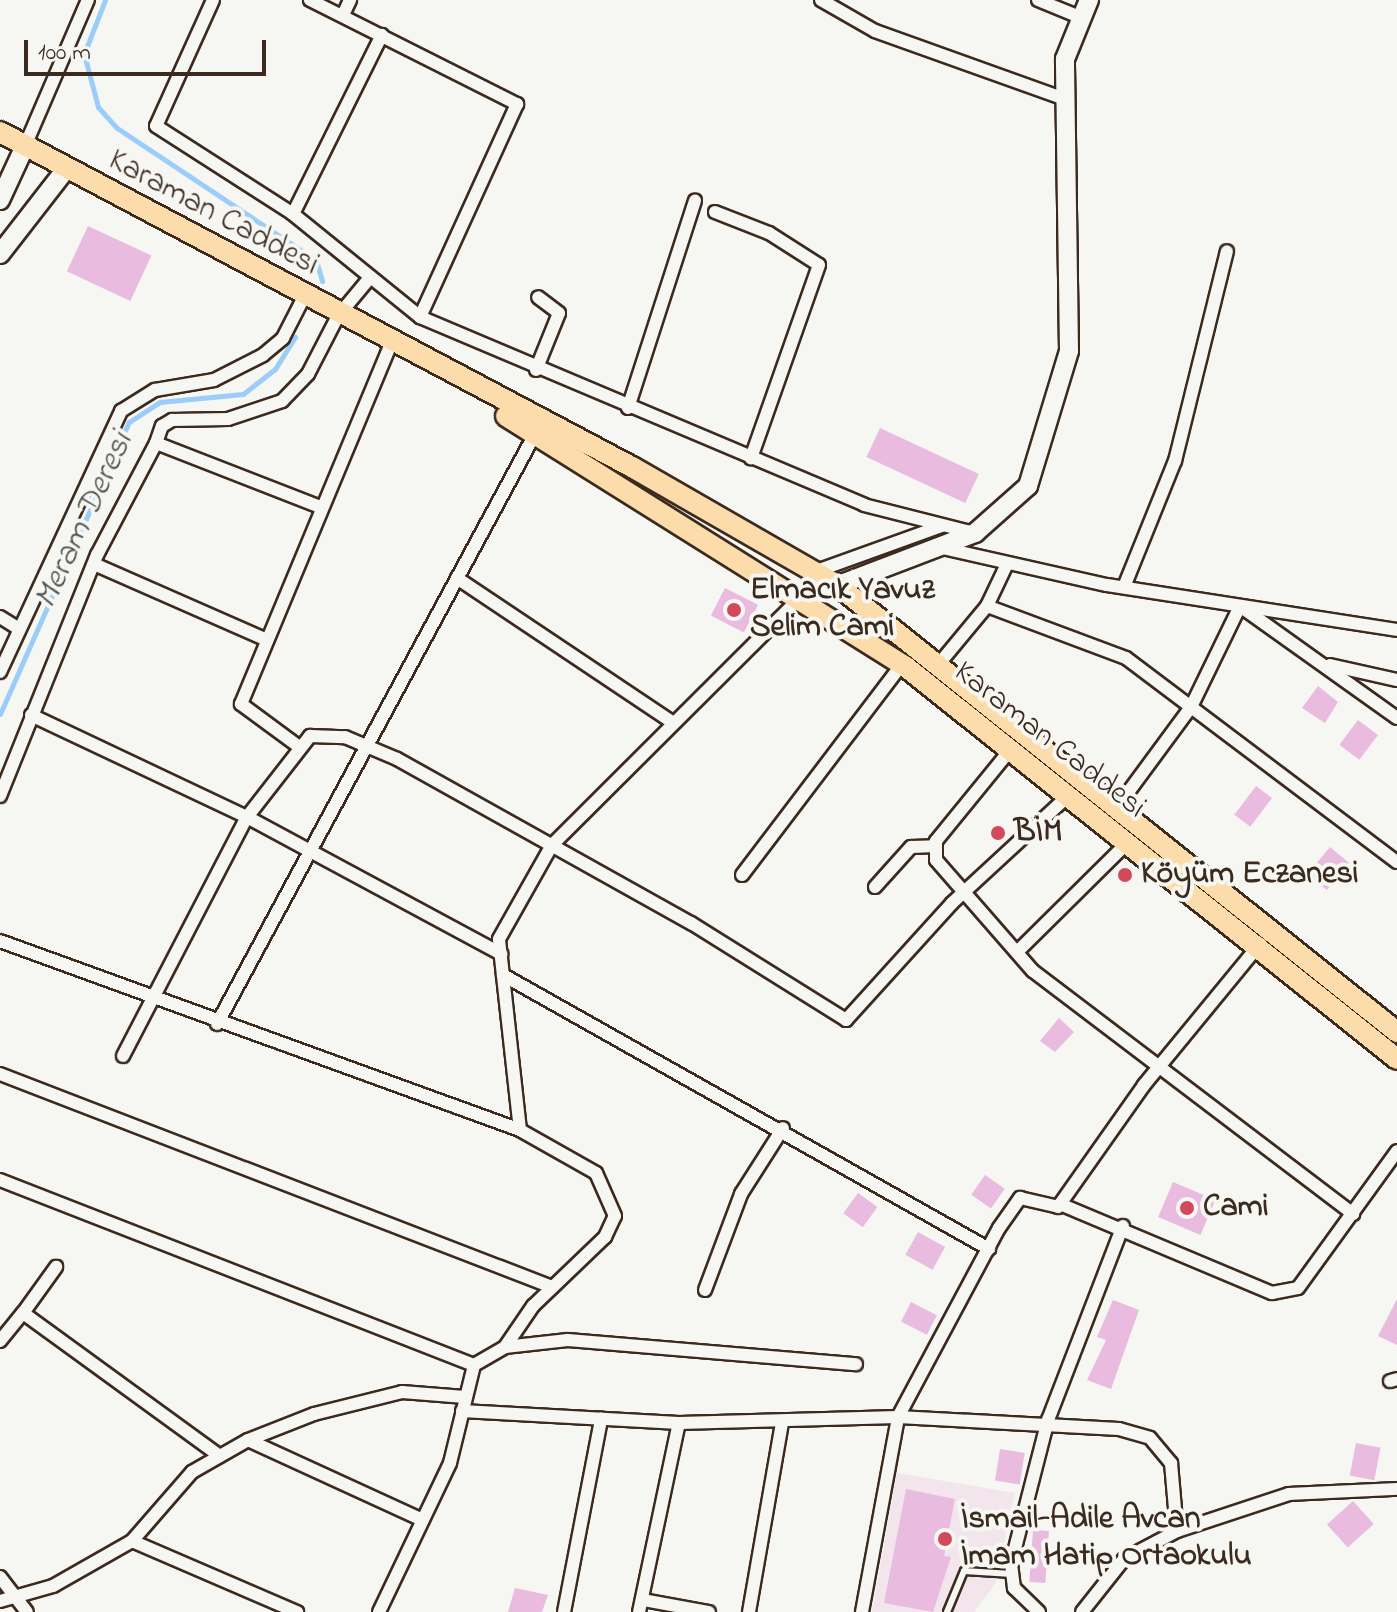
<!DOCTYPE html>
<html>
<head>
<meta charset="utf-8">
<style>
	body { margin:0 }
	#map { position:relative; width:1397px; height:1612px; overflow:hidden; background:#f6f6f2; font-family:"Indie Flower",sans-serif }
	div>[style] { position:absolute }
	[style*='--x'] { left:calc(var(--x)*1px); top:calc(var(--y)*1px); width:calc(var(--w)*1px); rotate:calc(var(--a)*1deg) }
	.built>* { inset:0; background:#f2e5ec }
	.stream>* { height:5px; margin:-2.5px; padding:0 2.5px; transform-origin:2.5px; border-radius:2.5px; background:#9ccdf9 }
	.building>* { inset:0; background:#e9bcdf; transform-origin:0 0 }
	.roads { filter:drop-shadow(2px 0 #3b2a1e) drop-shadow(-2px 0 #3b2a1e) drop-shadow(0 2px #3b2a1e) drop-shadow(0 -2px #3b2a1e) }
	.lane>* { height:6px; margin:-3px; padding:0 3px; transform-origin:3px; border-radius:3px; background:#f6f6f2 }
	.street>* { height:12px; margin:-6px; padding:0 6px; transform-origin:6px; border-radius:6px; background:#f6f6f2 }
	.secondary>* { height:18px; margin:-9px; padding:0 9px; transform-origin:9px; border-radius:9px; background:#f6f6f2 }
	.primary>* { height:20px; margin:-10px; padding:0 10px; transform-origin:10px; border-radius:10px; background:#fddcac }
	.dots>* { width:22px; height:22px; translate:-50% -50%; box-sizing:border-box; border:4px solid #f6f6f2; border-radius:50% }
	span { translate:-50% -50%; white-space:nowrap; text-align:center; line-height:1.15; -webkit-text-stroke:8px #f6f6f2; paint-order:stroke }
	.street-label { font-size:32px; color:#3b2a1e }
	.poi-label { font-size:32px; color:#3b2a1e; font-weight:700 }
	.left { translate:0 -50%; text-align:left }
	.water-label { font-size:34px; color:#535355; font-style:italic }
	.scale { position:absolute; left:24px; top:40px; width:242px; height:36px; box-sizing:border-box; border:4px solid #3b2a1e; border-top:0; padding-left:10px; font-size:24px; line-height:28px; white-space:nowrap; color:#3b2a1e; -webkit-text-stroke:6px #f6f6f2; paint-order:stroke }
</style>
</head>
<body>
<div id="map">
	<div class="built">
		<i style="clip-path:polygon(897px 1473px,1015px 1493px,995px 1584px,974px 1612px,872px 1612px)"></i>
	</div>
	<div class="stream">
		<i style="--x:105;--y:0;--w:58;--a:111.3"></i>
		<i style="--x:84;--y:54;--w:55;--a:75.2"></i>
		<i style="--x:98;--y:107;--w:28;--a:48"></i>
		<i style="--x:117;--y:128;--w:239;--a:33.6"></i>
		<i style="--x:316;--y:260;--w:22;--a:74"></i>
		<i style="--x:0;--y:714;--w:319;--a:-66.2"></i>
		<i style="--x:129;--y:422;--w:37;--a:-33"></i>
		<i style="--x:160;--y:402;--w:83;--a:-5.5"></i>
		<i style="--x:243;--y:394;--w:41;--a:-38"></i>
		<i style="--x:275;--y:369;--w:38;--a:-58"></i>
	</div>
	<div class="building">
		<i style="left:88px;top:226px;width:70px;height:50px;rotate:25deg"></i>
		<i style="left:880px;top:428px;width:109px;height:32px;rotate:25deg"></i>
		<i style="left:725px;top:588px;width:37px;height:31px;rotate:27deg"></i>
		<i style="clip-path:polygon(1318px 686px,1338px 702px,1325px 723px,1302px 708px)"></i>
		<i style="left:1358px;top:720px;width:25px;height:31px;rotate:37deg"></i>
		<i style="left:1256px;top:786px;width:20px;height:36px;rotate:37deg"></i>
		<i style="left:1330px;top:847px;width:25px;height:35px;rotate:40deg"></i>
		<i style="clip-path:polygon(1059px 1018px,1074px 1032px,1055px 1052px,1040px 1041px)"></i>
		<i style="left:985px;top:1175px;width:24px;height:24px;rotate:35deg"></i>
		<i style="left:1173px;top:1182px;width:46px;height:38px;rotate:23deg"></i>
		<i style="left:858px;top:1193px;width:24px;height:25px;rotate:36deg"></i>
		<i style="left:918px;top:1232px;width:31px;height:26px;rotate:29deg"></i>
		<i style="clip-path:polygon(1397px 1299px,1397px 1345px,1378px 1336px)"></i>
		<i style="clip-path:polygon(1113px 1300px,1139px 1310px,1111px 1389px,1087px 1380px,1106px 1340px,1097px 1337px)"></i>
		<i style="left:911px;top:1302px;width:29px;height:22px;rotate:27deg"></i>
		<i style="left:1356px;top:1443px;width:25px;height:33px;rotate:11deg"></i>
		<i style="left:1000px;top:1449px;width:25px;height:32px;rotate:9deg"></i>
		<i style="clip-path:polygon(906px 1489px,955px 1499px,944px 1556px,951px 1557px,933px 1612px,884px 1603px)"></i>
		<i style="left:1353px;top:1501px;width:31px;height:35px;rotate:48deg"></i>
		<i style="left:1033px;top:1530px;width:16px;height:52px;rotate:4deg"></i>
		<i style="clip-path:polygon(515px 1588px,548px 1595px,542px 1612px,508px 1612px)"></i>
	</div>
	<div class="roads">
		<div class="lane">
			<i style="--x:947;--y:1612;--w:44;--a:-67.5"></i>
			<i style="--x:964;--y:1571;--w:48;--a:3.6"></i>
		</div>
		<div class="street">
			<i style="--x:213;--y:0;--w:138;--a:114.3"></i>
			<i style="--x:156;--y:126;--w:163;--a:32.7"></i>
			<i style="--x:293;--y:214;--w:164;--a:39"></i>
			<i style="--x:420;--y:317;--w:482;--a:22.9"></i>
			<i style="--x:864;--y:505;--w:114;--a:14.2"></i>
			<i style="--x:310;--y:0;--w:232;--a:26.7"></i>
			<i style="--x:517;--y:104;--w:234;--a:114.5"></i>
			<i style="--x:821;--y:0;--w:62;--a:29.9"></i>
			<i style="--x:875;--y:31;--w:205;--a:19.7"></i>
			<i style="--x:1038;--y:0;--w:48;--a:22.2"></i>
			<i style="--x:343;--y:15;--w:17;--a:-65"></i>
			<i style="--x:25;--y:146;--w:159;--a:-66.7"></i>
			<i style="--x:715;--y:212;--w:58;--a:21.3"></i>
			<i style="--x:769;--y:233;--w:59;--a:32.6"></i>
			<i style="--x:819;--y:265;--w:205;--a:109.4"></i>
			<i style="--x:293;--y:214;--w:200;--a:-63.6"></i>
			<i style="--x:536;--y:370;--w:61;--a:-68"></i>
			<i style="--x:559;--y:313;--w:26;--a:-143"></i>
			<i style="--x:628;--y:408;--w:218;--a:-72.1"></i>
			<i style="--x:156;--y:443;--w:18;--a:-71"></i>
			<i style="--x:162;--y:426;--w:12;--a:-31"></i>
			<i style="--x:172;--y:420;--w:56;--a:-1"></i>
			<i style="--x:228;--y:419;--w:57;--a:-18.4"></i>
			<i style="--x:282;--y:401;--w:37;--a:-46"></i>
			<i style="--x:308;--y:374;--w:65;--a:-62.7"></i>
			<i style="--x:338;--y:316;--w:47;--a:-50.2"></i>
			<i style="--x:938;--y:547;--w:173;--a:12.7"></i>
			<i style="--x:1107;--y:585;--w:293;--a:8.8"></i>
			<i style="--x:94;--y:564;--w:189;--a:23.7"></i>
			<i style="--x:814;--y:572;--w:136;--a:-19.8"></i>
			<i style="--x:457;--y:578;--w:259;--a:33.8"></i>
			<i style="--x:1124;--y:587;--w:136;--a:-68"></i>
			<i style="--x:1175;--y:461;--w:216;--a:-76.1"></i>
			<i style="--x:987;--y:606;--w:148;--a:20.5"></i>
			<i style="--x:1126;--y:658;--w:339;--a:37"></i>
			<i style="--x:0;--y:617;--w:22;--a:32"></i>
			<i style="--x:938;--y:665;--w:77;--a:-50.3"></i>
			<i style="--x:987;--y:606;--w:44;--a:-64.6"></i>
			<i style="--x:1330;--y:665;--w:69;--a:12.6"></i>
			<i style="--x:0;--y:672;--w:288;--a:-65.1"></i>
			<i style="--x:121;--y:411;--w:40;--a:-32"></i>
			<i style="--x:155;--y:390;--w:60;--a:-9.6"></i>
			<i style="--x:214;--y:380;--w:55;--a:-27"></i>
			<i style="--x:263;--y:355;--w:26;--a:-40"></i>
			<i style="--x:283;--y:338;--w:46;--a:-62.9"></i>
			<i style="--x:31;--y:715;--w:239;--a:25.3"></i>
			<i style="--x:247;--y:817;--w:289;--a:28.3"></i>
			<i style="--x:298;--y:746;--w:71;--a:-143.6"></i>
			<i style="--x:241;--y:704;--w:391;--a:-67.4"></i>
			<i style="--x:1011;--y:749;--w:119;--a:129.2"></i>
			<i style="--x:936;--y:841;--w:19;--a:90"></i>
			<i style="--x:936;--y:860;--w:147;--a:48.9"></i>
			<i style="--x:1033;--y:971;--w:402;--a:37.2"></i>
			<i style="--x:0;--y:796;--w:260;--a:-68.1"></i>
			<i style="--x:97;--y:555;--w:127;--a:-62.2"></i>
			<i style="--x:156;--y:443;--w:176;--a:21.3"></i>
			<i style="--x:1118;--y:806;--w:123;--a:-53.6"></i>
			<i style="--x:1191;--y:707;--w:112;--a:-64.1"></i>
			<i style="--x:1240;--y:606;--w:193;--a:35.5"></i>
			<i style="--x:742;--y:875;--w:265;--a:-52.8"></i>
			<i style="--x:875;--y:887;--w:54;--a:-48"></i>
			<i style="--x:911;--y:847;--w:25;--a:-2"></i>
			<i style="--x:0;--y:941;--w:553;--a:19.97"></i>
			<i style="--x:1017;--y:952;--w:156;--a:-44.7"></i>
			<i style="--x:503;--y:975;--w:558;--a:29.41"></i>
			<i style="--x:217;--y:1024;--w:670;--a:-61.68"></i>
			<i style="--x:123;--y:1056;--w:269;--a:-62.6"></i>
			<i style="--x:247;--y:817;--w:103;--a:-52.1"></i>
			<i style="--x:310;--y:736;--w:35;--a:2"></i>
			<i style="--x:345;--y:737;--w:56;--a:22.9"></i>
			<i style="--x:397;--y:759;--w:337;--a:29.2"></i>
			<i style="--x:691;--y:923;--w:183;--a:32"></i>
			<i style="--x:846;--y:1020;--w:158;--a:-47.8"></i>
			<i style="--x:952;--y:903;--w:159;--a:-42.7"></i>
			<i style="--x:0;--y:1074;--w:592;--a:21.1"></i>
			<i style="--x:0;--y:1180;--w:509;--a:21.32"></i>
			<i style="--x:1060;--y:1204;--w:230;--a:22.8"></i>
			<i style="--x:1272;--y:1293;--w:26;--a:-11"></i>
			<i style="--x:1298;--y:1288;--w:169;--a:-54.1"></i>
			<i style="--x:705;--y:1290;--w:103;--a:-69.4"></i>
			<i style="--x:741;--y:1194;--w:78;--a:-57.5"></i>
			<i style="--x:23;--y:1313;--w:57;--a:-54.3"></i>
			<i style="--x:0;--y:1341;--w:36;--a:-51"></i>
			<i style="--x:23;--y:1313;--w:243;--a:36"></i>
			<i style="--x:505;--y:1347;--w:63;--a:-6.3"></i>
			<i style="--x:568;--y:1340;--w:289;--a:4.8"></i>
			<i style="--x:1390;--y:1381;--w:7;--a:-16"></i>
			<i style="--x:462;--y:1411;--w:217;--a:3.2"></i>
			<i style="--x:679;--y:1423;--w:219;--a:-1.6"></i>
			<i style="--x:898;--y:1417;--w:221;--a:3.1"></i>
			<i style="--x:1119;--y:1429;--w:32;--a:16"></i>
			<i style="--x:1150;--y:1438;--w:33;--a:50"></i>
			<i style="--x:1171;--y:1463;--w:68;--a:85"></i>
			<i style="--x:248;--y:1440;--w:192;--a:24.6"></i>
			<i style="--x:132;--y:1541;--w:180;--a:23.3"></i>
			<i style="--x:0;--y:1577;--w:44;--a:52.4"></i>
			<i style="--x:643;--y:1600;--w:67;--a:10.3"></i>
			<i style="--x:0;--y:1601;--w:55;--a:-15.8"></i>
			<i style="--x:53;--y:1586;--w:91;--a:-29.7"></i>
			<i style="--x:132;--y:1541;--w:91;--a:-49"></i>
			<i style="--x:192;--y:1472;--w:64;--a:-29.7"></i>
			<i style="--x:248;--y:1440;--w:71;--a:-21.5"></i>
			<i style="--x:314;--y:1414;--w:91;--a:-14"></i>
			<i style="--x:402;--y:1392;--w:63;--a:4.5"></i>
			<i style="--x:379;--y:1612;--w:165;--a:-64.5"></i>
			<i style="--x:450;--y:1463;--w:101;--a:-76.2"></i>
			<i style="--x:474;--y:1365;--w:36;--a:-30"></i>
			<i style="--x:505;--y:1347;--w:50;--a:-55.7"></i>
			<i style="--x:533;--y:1306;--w:100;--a:-43.8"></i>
			<i style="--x:605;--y:1237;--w:23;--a:-65"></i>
			<i style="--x:615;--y:1216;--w:47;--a:-113.8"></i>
			<i style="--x:596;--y:1173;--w:87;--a:-150.5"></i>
			<i style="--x:520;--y:1130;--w:192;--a:-96.3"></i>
			<i style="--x:499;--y:939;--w:108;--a:-60.6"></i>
			<i style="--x:552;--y:845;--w:346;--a:-44.9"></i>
			<i style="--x:564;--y:1612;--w:197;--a:-79.1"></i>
			<i style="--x:639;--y:1612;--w:193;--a:-78.1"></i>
			<i style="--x:749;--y:1612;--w:192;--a:-80.1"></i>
			<i style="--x:862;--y:1612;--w:198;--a:-79.5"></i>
			<i style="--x:898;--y:1417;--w:214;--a:-61.9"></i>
			<i style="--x:999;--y:1228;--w:37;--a:-55"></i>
			<i style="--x:1020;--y:1198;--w:39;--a:13"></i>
			<i style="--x:1058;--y:1207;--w:149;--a:-54.8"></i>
			<i style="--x:1144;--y:1085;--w:183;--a:-50.6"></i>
			<i style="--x:1039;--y:1612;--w:35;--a:-136"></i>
			<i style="--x:1014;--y:1588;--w:24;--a:-97"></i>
			<i style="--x:1011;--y:1564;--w:149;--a:-75.6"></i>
			<i style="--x:1048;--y:1420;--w:208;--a:-68.9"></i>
			<i style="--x:1082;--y:1612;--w:68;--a:-51.6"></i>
			<i style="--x:1124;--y:1559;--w:60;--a:-27.8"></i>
			<i style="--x:1177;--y:1531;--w:118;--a:-18.3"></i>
			<i style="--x:1289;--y:1494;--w:108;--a:-2.7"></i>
		</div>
		<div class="secondary">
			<i style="--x:0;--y:200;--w:60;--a:-65.2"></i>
			<i style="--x:0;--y:254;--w:108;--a:-52.2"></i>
			<i style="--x:797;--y:601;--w:191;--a:-20.9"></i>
			<i style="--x:975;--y:533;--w:71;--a:-41.6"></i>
			<i style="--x:1028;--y:486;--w:141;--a:-73.1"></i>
			<i style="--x:1069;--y:351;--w:292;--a:-90.8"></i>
			<i style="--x:1065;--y:59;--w:64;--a:-67.9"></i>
		</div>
		<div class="primary">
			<i style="--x:0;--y:132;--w:715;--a:27.93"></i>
			<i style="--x:632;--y:467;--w:237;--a:29.9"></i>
			<i style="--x:837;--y:585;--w:717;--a:38.6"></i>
			<i style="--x:506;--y:416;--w:472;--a:32.1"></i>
			<i style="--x:906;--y:667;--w:628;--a:38.6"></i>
		</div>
	</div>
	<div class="dots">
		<i style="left:734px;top:610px;background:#d1495b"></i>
		<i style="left:998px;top:833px;background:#d1495b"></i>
		<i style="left:1125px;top:875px;background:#d1495b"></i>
		<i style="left:1187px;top:1208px;background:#d1495b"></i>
		<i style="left:945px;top:1539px;background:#d1495b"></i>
	</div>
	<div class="street-label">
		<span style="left:213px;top:214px;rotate:28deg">Karaman Caddesi</span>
		<span style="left:1049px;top:741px;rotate:38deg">Karaman Caddesi</span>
	</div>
	<div class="poi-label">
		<span class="left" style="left:750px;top:610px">Elmacık Yavuz<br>Selim Cami</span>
		<span class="left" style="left:1014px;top:833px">BİM</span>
		<span class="left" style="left:1141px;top:875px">Köyüm Eczanesi</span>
		<span class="left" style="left:1203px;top:1208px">Cami</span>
		<span class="left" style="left:961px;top:1539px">İsmail-Adile Avcan<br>İmam Hatip Ortaokulu</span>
	</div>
	<div class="water-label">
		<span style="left:85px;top:521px;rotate:-65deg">Meram Deresi</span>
	</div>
	<div class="scale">100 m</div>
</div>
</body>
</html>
